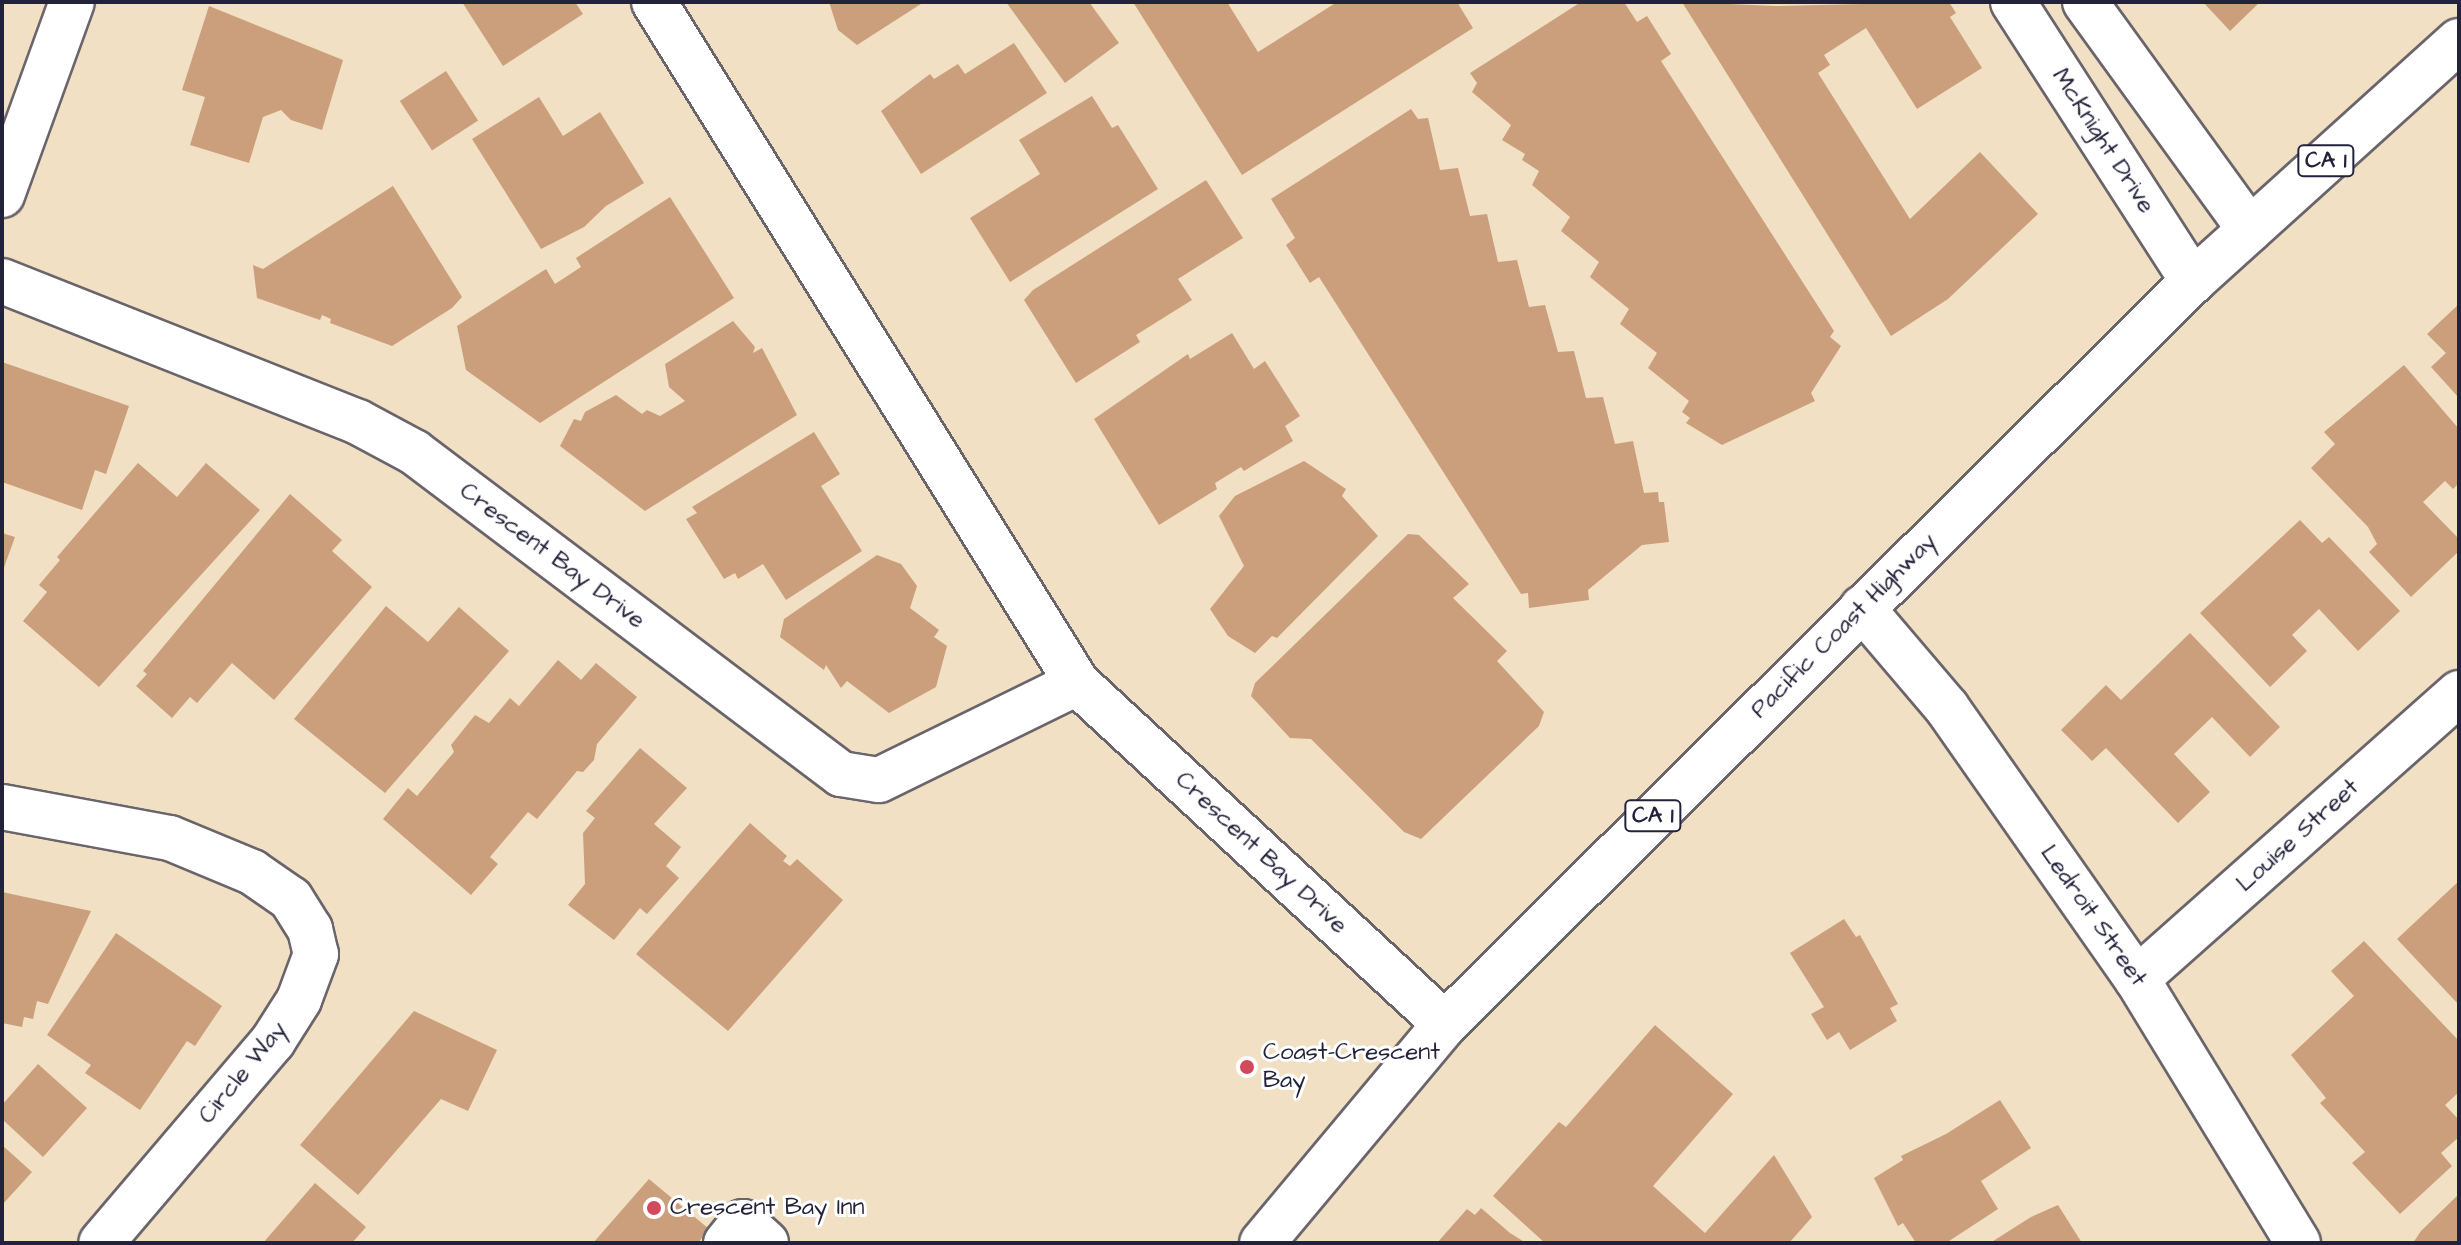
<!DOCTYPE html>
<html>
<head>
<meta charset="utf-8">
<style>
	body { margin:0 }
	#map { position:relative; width:2461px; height:1245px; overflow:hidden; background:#f1e0c3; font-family:"Architects Daughter",sans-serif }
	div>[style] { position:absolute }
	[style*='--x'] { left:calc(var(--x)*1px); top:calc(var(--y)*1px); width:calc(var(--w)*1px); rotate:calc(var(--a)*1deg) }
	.building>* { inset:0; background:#cb9f7c; transform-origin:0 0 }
	.roads { filter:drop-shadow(2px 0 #6a646b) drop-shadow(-2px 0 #6a646b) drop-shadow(0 2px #6a646b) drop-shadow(0 -2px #6a646b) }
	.minor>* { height:44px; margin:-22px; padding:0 22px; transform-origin:22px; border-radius:22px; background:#fff }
	.highway>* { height:44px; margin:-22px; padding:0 22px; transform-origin:22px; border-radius:22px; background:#fff }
	.dots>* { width:22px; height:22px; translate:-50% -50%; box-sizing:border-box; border:4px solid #fff; border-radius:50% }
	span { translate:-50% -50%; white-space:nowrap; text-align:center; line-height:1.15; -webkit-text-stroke:6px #fff; paint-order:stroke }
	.shield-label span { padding:2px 6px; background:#fff; border:2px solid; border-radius:6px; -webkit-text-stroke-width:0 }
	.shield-label { font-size:22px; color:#22223b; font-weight:700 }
	.street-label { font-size:24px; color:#22223b }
	.poi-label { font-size:24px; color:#22223b }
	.left { translate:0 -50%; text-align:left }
	.frame { position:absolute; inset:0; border:4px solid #22223b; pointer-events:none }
</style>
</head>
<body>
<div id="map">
	<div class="building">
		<i style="clip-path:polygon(462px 2px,575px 2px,583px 14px,503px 66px)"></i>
		<i style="clip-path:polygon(829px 2px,924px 2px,857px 45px,838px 30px)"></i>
		<i style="clip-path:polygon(1006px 2px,1089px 2px,1119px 43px,1065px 83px)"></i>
		<i style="clip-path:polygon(1133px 2px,1227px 2px,1258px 52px,1337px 2px,1457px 2px,1473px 28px,1242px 175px)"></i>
		<i style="clip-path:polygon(1581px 2px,1624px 2px,1637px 22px,1647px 16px,1671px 54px,1661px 61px,1834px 331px,1830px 337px,1841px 346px,1811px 393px,1815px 401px,1722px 445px,1686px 423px,1690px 418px,1682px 412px,1689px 401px,1648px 368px,1657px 353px,1620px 324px,1629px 309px,1590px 277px,1599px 262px,1561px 231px,1570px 217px,1532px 185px,1539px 171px,1522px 160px,1525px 154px,1502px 140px,1511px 125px,1472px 92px,1477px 83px,1470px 73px)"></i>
		<i style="clip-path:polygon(1682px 2px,1775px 6px,1949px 2px,1956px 13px,1950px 17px,1982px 68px,1917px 109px,1866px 28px,1824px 55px,1830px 65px,1818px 73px,1910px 219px,1980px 152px,2038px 214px,1948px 299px,1891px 336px)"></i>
		<i style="clip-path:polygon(2203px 2px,2260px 2px,2230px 31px)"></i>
		<i style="clip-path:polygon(209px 6px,343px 60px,322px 130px,291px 120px,281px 110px,263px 117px,249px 163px,190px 145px,205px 97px,182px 90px)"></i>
		<i style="clip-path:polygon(1014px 43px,1047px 93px,921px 174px,881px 111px,930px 74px,934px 79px,958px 64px,965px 74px)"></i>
		<i style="left:446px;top:71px;width:59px;height:55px;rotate:57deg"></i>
		<i style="clip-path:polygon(1092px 96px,1112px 128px,1118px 125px,1158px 189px,1010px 282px,970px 218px,1040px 174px,1019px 140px)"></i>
		<i style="clip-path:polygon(539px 97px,563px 136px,600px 112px,644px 183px,606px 206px,584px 227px,541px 249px,472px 139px)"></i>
		<i style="clip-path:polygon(1411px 109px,1418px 119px,1428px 118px,1440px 170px,1458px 168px,1470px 216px,1487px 214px,1498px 262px,1517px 260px,1529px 307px,1545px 305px,1558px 352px,1574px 351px,1586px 398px,1603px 397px,1615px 444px,1633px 441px,1644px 493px,1658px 492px,1659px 502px,1664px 502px,1669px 542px,1642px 545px,1588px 590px,1589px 600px,1529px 608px,1528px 593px,1521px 594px,1319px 277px,1310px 283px,1286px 245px,1295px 238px,1271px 199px)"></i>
		<i style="clip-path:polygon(1206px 180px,1243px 238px,1178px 279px,1192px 300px,1136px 335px,1140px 342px,1076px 383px,1024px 300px,1033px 290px)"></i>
		<i style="clip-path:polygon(393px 186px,462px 297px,452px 308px,392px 346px,330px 323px,331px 319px,322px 315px,320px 320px,257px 298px,253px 265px,263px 269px)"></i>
		<i style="clip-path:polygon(670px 197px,734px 298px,540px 423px,466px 370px,457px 326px,546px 269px,555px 284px,581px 267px,576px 258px)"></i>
		<i style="clip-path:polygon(2459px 304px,2459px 398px,2431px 367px,2446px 353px,2427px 334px)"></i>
		<i style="clip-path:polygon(733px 321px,755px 347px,753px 353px,762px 348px,797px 415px,645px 511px,560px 446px,574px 419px,581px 421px,585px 412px,616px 395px,642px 414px,647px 410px,660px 416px,685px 401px,669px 387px,665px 364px)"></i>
		<i style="clip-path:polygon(1232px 333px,1254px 369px,1265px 361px,1300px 416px,1285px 426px,1293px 441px,1244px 471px,1241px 467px,1215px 483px,1217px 489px,1159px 525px,1094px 419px,1188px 354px,1190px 359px)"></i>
		<i style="clip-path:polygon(2px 362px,129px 406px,106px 474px,95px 470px,82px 510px,2px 482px)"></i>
		<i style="clip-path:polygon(2404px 365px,2459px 429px,2459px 483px,2453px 489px,2445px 481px,2423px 502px,2459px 539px,2459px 551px,2411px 597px,2369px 552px,2377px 544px,2368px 527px,2311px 468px,2335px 444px,2324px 432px)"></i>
		<i style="clip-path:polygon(814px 432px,840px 474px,821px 486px,862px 551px,786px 600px,763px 564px,738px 579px,735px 573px,724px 579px,686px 519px,697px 513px,692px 507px)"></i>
		<i style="clip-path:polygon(1304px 461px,1346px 489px,1342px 496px,1378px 536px,1277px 638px,1272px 636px,1255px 653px,1228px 636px,1210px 609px,1244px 566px,1219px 516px,1235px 496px)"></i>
		<i style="clip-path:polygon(138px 463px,177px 497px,206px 463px,260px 510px,99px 687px,23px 621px,47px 592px,39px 585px,60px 560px,57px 557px)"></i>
		<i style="clip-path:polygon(290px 494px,342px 540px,332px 551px,372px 587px,274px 700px,232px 663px,197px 703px,190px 697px,172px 718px,136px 686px,147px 674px,143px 671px)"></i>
		<i style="clip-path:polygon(2300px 520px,2322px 543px,2329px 537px,2400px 611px,2358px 651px,2319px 609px,2292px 635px,2307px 651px,2270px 687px,2200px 613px)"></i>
		<i style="clip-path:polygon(2px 533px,15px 537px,2px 573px)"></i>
		<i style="clip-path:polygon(1408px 534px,1419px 535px,1469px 584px,1453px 598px,1507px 651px,1497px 661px,1544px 712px,1539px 726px,1421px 839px,1404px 832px,1311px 739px,1290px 738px,1251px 696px,1255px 683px)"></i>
		<i style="clip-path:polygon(877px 555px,901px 564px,917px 586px,910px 608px,939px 630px,934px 637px,947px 646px,936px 687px,889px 713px,847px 681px,841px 688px,826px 665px,824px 670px,780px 637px,784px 619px)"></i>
		<i style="clip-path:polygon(386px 606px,428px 642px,459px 607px,509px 651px,385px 793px,294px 719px)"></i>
		<i style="clip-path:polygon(2190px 633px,2280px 727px,2250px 757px,2212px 717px,2174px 754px,2210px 792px,2178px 823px,2106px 748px,2092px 761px,2061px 730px,2106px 685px,2121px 700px)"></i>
		<i style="clip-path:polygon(558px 660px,581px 680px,596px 663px,637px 697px,597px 744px,594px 760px,583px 772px,577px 771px,537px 819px,528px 812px,490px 857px,498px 864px,471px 895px,383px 819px,408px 788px,417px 796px,454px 752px,451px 745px,475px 715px,489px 723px,510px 698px,519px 706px)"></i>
		<i style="clip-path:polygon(640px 748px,687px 788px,654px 824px,681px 847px,666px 866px,679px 878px,647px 914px,640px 908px,614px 940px,568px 905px,585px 884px,583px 833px,595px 818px,586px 811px)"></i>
		<i style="clip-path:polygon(750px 823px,787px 856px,783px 861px,790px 866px,797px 859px,843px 900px,728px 1031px,636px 954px)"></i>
		<i style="clip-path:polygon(2459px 881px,2459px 1005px,2397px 939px)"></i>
		<i style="clip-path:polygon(2px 892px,91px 911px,48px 1004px,37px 1001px,33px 1019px,24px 1017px,22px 1027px,2px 1023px)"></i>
		<i style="clip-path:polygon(1844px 919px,1856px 937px,1860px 935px,1898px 1004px,1890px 1008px,1897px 1021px,1850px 1050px,1839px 1032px,1827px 1040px,1811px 1014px,1824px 1007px,1790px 953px)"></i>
		<i style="clip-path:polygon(116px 933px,222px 1006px,195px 1046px,187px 1041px,140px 1110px,85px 1073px,91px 1065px,47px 1035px)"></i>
		<i style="clip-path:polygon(2364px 941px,2459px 1041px,2459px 1092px,2445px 1105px,2459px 1120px,2459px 1137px,2441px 1153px,2452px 1166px,2400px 1214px,2352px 1163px,2365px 1152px,2320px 1103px,2326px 1098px,2291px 1055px,2354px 996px,2331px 971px)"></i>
		<i style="clip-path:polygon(414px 1011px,497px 1050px,468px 1111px,441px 1099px,358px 1195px,300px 1145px)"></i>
		<i style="clip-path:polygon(1655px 1025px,1733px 1094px,1653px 1186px,1705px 1233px,1774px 1155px,1812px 1217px,1789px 1243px,1545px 1243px,1493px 1196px,1559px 1122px,1566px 1127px)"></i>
		<i style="clip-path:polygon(38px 1064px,87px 1108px,43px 1157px,2px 1119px,2px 1105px)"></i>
		<i style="clip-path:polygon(2000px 1100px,2031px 1148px,1981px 1181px,1998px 1209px,1946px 1243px,1916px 1243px,1903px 1223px,1898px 1226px,1874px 1178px,1903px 1160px,1901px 1156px,1946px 1134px)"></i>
		<i style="clip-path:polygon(2px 1145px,32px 1172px,2px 1205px)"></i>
		<i style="clip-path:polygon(649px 1179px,709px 1229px,698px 1243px,593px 1243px)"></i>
		<i style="clip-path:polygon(315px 1183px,366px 1227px,352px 1243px,263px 1243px)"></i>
		<i style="clip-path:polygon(2459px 1194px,2459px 1243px,2413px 1243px,2421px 1231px)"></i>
		<i style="clip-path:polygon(2058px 1205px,2082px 1243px,1990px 1243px,2031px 1217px)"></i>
		<i style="clip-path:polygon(1481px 1208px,1510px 1233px,1526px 1243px,1437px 1243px,1467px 1209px,1475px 1215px)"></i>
	</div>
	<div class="roads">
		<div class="minor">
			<i style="--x:654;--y:2;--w:802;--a:58.15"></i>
			<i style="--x:1077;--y:683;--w:502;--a:42.82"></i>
			<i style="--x:2013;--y:2;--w:332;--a:57.2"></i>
			<i style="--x:2085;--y:2;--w:281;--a:54.1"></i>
			<i style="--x:2;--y:195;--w:205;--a:-70.1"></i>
			<i style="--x:2;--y:281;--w:383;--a:21.6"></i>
			<i style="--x:358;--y:422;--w:64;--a:28.2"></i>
			<i style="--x:414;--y:452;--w:535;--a:37.02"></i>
			<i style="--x:841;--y:774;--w:38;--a:9"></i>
			<i style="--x:879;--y:780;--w:220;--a:-26.1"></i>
			<i style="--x:1862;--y:608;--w:131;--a:49.6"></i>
			<i style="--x:1947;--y:708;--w:331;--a:55"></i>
			<i style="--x:2137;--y:979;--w:309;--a:58.6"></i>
			<i style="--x:2;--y:807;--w:171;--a:10.5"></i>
			<i style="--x:170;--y:838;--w:89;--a:22.5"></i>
			<i style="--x:252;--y:872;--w:47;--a:34.7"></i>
			<i style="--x:291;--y:899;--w:36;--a:58"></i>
			<i style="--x:310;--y:929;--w:26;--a:77"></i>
			<i style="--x:316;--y:954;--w:49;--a:110.3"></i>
			<i style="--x:299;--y:1000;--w:49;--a:122.4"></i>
			<i style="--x:273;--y:1041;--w:265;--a:130.4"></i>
			<i style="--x:2137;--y:979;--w:431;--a:-41.6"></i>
			<i style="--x:726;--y:1243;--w:27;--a:-51"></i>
			<i style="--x:743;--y:1222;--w:31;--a:42"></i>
		</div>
		<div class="highway">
			<i style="--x:1262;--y:1243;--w:285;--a:-50.1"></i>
			<i style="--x:1445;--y:1024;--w:1054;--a:-44.81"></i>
			<i style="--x:2193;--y:281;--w:358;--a:-42.1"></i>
		</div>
	</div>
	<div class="dots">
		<i style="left:1247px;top:1067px;background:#d1495b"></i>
		<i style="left:654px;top:1208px;background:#d1495b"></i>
	</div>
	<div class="shield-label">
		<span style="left:2326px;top:161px">CA 1</span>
		<span style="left:1653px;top:816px">CA 1</span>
	</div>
	<div class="street-label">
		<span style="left:2103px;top:141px;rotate:57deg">McKnight Drive</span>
		<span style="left:552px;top:556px;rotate:37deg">Crescent Bay Drive</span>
		<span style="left:1844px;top:626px;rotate:-45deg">Pacific Coast Highway</span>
		<span style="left:2298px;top:836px;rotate:-42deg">Louise Street</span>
		<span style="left:1261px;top:853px;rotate:43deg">Crescent Bay Drive</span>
		<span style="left:2093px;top:916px;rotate:55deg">Ledroit Street</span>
		<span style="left:243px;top:1073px;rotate:-51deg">Circle Way</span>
	</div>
	<div class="poi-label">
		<span class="left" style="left:1263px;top:1067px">Coast-Crescent<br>Bay</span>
		<span class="left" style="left:670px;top:1208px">Crescent Bay Inn</span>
	</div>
	<div class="frame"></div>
</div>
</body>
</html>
